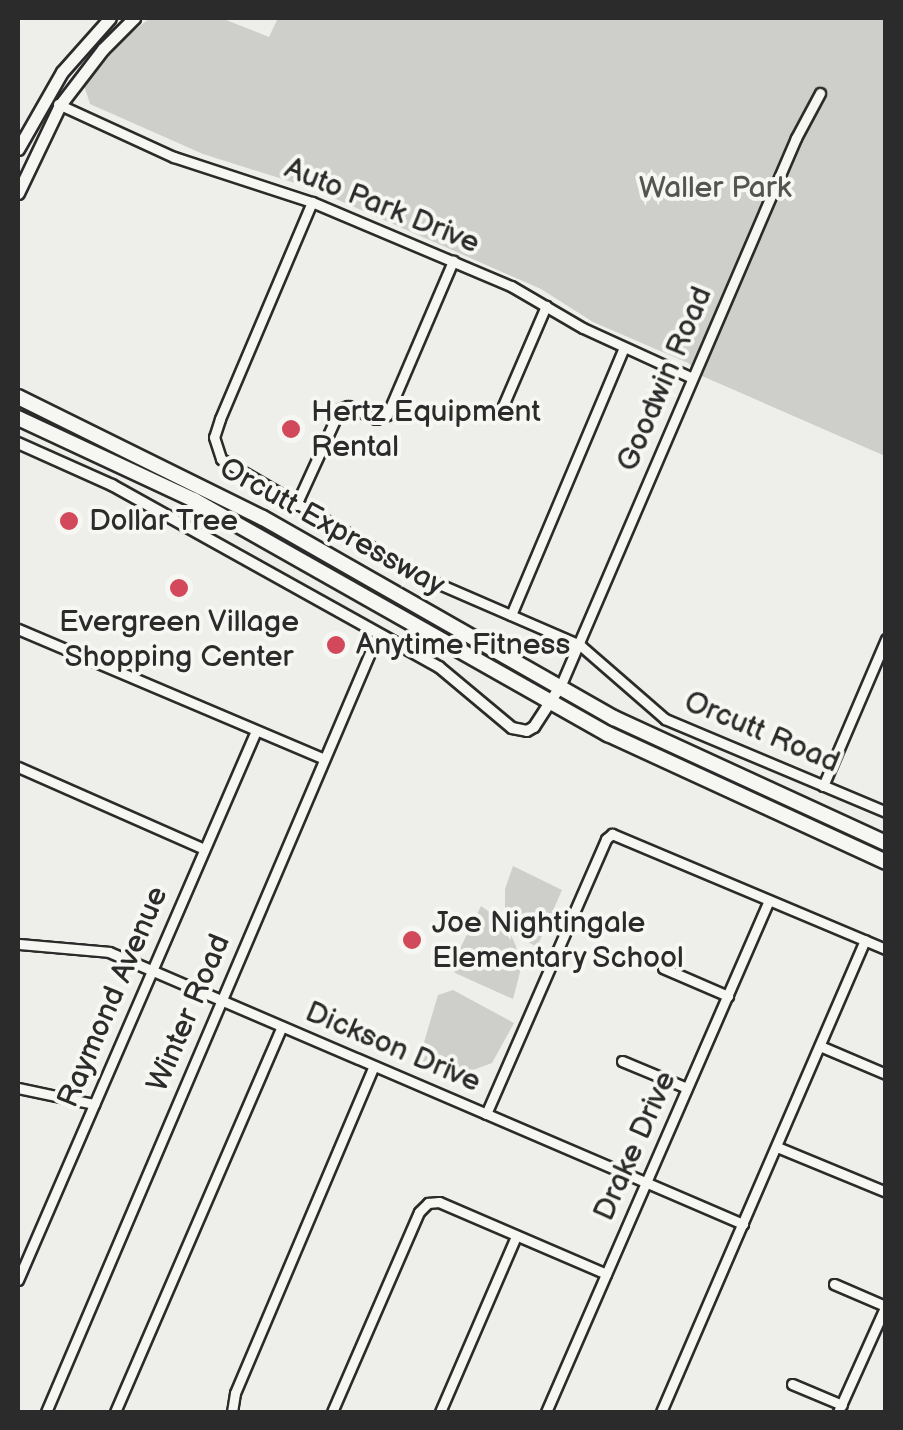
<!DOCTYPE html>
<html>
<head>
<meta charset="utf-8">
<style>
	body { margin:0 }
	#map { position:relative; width:903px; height:1430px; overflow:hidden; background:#eeeeea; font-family:"Balsamiq Sans",sans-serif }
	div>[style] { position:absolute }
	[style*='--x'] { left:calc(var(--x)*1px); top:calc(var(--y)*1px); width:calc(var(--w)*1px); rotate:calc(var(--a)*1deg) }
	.green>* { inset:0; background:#cececa }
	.roads { filter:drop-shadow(2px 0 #2b2b2b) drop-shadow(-2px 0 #2b2b2b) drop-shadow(0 2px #2b2b2b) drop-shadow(0 -2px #2b2b2b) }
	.minor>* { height:9px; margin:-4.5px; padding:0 4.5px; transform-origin:4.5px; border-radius:4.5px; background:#f6f6f2 }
	.tertiary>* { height:10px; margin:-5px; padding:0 5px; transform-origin:5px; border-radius:5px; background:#f6f6f2 }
	.secondary>* { height:11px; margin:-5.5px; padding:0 5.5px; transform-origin:5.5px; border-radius:5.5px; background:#f6f6f2 }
	.trunk>* { height:14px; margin:-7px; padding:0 7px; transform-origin:7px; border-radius:7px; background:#f6f6f2 }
	.dots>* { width:28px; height:28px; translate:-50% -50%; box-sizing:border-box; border:5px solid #f6f6f2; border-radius:50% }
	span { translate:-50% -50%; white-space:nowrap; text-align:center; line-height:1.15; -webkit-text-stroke:8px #f6f6f2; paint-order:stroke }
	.park-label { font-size:30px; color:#545453 }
	.street-label { font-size:30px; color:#2b2b2b }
	.poi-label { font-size:30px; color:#2b2b2b }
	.left { translate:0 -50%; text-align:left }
	.frame { position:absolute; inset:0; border:20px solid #2b2b2b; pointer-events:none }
</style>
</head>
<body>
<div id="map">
	<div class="green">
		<i style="clip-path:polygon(150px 18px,221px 18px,269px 37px,278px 18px,885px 18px,885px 456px,702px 376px,688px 363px,593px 322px,541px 289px,311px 188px,203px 154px,90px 104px,84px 85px,126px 37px)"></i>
		<i style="clip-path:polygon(513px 866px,562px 890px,537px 947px,517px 936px,505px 918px,505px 889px)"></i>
		<i style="clip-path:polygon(481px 906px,505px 923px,516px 946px,520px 972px,513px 999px,455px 973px,452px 965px)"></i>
		<i style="clip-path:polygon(453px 990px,514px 1023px,492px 1063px,462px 1074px,417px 1066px,438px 995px)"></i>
	</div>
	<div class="roads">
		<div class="minor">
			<i style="--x:58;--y:104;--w:128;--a:24.6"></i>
			<i style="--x:174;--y:157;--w:145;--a:18.1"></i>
			<i style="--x:312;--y:202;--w:216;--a:22.9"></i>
			<i style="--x:511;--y:286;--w:83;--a:30.3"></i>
			<i style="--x:583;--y:328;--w:120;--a:24.6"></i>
			<i style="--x:312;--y:202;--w:236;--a:113"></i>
			<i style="--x:220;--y:419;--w:19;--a:108"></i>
			<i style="--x:214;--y:437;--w:23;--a:72"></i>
			<i style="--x:221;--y:459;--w:236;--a:30.3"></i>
			<i style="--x:425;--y:578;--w:169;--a:23.4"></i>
			<i style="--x:580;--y:645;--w:113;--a:41"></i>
			<i style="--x:665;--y:719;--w:240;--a:22.8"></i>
			<i style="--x:499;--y:415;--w:119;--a:-66.7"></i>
			<i style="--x:296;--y:505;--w:106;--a:-65.4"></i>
			<i style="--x:340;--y:409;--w:9;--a:-21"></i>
			<i style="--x:348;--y:406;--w:31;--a:25"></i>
			<i style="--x:376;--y:419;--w:12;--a:-20"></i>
			<i style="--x:387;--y:415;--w:168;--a:-66.8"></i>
			<i style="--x:511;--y:615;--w:290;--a:-67.1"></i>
			<i style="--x:18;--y:629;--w:332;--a:23"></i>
			<i style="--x:560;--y:687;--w:598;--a:-66.74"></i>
			<i style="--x:796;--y:138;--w:51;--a:-61.9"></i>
			<i style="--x:18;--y:767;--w:203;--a:23.8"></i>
			<i style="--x:823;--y:786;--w:160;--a:-66.8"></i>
			<i style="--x:18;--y:944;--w:91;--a:5"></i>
			<i style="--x:109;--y:952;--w:690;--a:23.22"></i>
			<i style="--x:663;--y:968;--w:71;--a:23.3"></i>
			<i style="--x:820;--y:1046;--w:72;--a:23"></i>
			<i style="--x:622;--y:1061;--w:70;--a:22.6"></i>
			<i style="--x:18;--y:1088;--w:78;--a:11.9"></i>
			<i style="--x:486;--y:1114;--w:300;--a:-66.4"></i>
			<i style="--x:606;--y:839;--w:8;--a:-40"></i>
			<i style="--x:612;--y:834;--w:297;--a:22.8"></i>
			<i style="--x:777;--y:1147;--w:118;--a:22.4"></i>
			<i style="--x:18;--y:1280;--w:596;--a:-66.57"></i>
			<i style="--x:834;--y:1284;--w:56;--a:23.3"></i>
			<i style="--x:792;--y:1384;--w:54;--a:22.8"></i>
			<i style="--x:46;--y:1412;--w:846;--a:-66.89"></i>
			<i style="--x:115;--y:1412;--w:420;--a:-66.6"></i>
			<i style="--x:232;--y:1412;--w:19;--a:-81"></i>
			<i style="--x:235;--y:1393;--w:355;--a:-67"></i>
			<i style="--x:332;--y:1412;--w:218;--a:-66.5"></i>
			<i style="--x:419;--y:1212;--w:13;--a:-45"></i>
			<i style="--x:428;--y:1203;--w:11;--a:-5"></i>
			<i style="--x:439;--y:1202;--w:182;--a:23.3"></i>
			<i style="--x:440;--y:1412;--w:192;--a:-66.6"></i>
			<i style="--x:546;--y:1412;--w:558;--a:-66.46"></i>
			<i style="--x:661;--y:1412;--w:514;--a:-66.63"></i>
			<i style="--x:838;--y:1412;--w:117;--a:-65.8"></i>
		</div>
		<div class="tertiary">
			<i style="--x:18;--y:443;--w:103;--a:24.1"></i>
			<i style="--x:112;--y:485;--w:374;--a:29.1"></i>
			<i style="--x:439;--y:667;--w:95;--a:39.9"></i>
			<i style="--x:512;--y:728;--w:15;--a:11"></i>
			<i style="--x:527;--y:731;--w:8;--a:-30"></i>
			<i style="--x:534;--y:727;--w:48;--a:-57"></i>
		</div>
		<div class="secondary">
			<i style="--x:18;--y:149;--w:89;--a:-60.3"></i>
			<i style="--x:62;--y:72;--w:72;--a:-48.4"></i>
			<i style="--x:18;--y:193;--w:98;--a:-64.5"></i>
			<i style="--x:60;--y:105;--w:71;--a:-52.5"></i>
			<i style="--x:103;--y:49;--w:44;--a:-45"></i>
		</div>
		<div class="trunk">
			<i style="--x:18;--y:397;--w:273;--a:26.3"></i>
			<i style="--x:263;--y:518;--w:404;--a:29.7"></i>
			<i style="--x:614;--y:718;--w:299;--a:24.7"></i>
			<i style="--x:18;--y:418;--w:194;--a:25"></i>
			<i style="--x:194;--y:500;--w:476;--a:29.5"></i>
			<i style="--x:608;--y:734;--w:306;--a:24.7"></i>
		</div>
	</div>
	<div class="dots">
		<i style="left:291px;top:429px;background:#d1495b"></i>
		<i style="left:69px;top:521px;background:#d1495b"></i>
		<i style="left:179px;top:588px;background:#d1495b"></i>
		<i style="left:336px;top:645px;background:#d1495b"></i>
		<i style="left:412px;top:940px;background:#d1495b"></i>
	</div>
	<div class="park-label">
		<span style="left:715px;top:188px">Waller Park</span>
	</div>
	<div class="street-label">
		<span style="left:382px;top:206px;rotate:22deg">Auto Park Drive</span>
		<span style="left:665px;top:379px;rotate:-67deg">Goodwin Road</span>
		<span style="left:332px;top:527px;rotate:29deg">Orcutt Expressway</span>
		<span style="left:762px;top:732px;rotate:23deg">Orcutt Road</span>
		<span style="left:113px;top:997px;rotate:-67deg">Raymond Avenue</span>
		<span style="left:189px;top:1013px;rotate:-67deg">Winter Road</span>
		<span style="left:393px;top:1047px;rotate:23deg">Dickson Drive</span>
		<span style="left:635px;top:1146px;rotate:-66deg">Drake Drive</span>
	</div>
	<div class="poi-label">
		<span class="left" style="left:311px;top:429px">Hertz Equipment<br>Rental</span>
		<span class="left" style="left:89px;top:521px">Dollar Tree</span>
		<span style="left:179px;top:639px">Evergreen Village<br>Shopping Center</span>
		<span class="left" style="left:356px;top:645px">Anytime Fitness</span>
		<span class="left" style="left:432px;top:940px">Joe Nightingale<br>Elementary School</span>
	</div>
	<div class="frame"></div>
</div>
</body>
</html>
